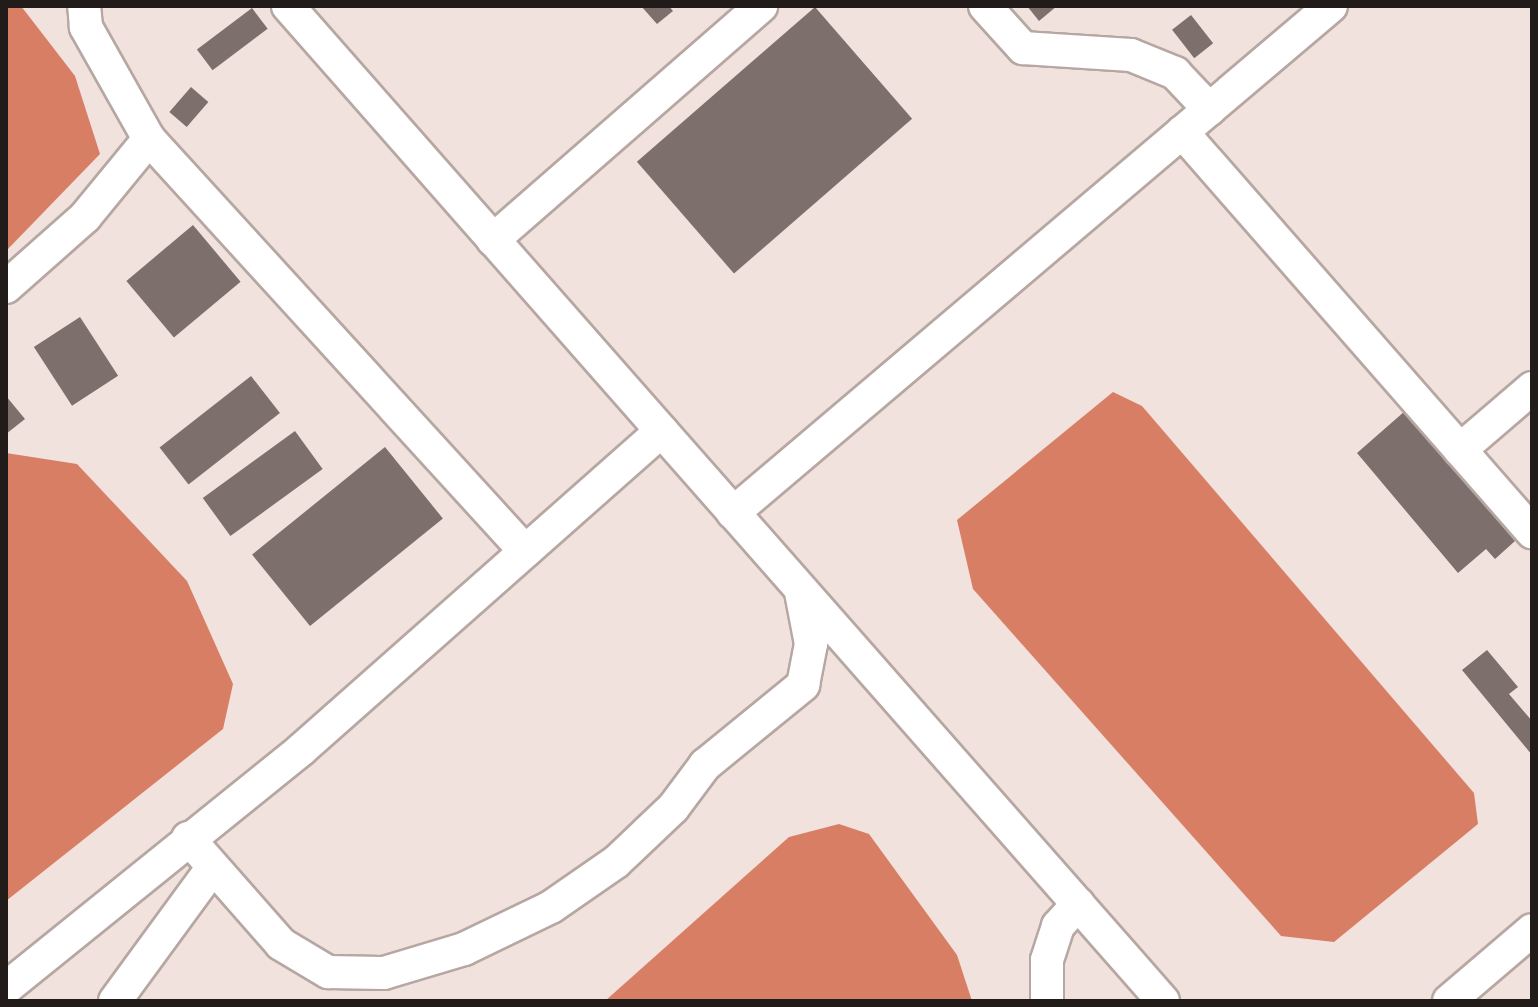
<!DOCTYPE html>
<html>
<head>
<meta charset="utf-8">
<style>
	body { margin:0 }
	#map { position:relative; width:1538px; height:1007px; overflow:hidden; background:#f2e2dd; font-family:Mulish,sans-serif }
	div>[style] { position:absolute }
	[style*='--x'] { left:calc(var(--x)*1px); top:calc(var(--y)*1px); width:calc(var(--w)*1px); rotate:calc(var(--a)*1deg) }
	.water>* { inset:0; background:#d77e65 }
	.building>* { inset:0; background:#7d6f6b; transform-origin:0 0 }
	.roads { filter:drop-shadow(2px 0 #b7a7a3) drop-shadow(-2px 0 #b7a7a3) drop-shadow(0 2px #b7a7a3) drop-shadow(0 -2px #b7a7a3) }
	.minor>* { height:32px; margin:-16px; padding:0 16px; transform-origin:16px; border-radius:16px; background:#fff }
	span { translate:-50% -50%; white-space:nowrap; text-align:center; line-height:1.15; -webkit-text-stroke:7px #fff; paint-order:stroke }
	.frame { position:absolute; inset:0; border:8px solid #211b1a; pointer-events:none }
</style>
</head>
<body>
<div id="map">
	<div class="water">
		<i style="clip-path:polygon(6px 6px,21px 6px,75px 76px,100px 154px,6px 251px)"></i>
		<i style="clip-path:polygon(1113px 392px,1142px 406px,1474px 793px,1478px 824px,1334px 942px,1281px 936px,973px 589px,957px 520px)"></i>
		<i style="clip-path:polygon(6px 453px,77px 464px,187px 581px,233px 684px,223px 729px,6px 901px)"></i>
		<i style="clip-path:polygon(839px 824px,869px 834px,957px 955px,972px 1001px,605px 1001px,789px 837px)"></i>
	</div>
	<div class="building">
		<i style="clip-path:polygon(641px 6px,669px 6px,673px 11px,657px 24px)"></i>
		<i style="clip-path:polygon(1027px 6px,1057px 6px,1039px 21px)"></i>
		<i style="left:815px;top:7px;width:148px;height:236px;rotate:49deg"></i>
		<i style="left:252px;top:8px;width:26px;height:69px;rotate:53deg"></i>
		<i style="left:1191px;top:15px;width:36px;height:24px;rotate:52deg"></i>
		<i style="left:191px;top:87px;width:23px;height:33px;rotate:41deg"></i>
		<i style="left:193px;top:225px;width:74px;height:87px;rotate:50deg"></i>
		<i style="left:80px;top:317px;width:70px;height:55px;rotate:57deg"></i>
		<i style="left:251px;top:376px;width:47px;height:116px;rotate:52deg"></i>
		<i style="clip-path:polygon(6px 396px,25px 419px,6px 434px)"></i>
		<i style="clip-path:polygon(1405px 411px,1515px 541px,1495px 559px,1486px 549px,1458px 573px,1357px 453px)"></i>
		<i style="left:295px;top:431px;width:47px;height:114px;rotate:54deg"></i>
		<i style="left:385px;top:447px;width:92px;height:171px;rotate:51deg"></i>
		<i style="clip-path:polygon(1487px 650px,1518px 687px,1509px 694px,1532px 721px,1532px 755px,1462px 670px)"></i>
	</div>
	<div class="roads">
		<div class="minor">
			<i style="--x:288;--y:6;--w:1325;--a:48.67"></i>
			<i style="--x:985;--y:6;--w:57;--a:47.9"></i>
			<i style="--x:1023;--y:48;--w:108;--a:3.7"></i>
			<i style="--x:1131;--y:55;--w:48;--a:22.2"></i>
			<i style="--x:1175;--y:73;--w:50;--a:46.6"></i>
			<i style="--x:1182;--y:132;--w:532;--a:48.81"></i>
			<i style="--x:149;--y:139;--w:558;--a:47.62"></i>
			<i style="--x:493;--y:240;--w:356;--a:-41.1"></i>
			<i style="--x:6;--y:287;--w:106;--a:-41.5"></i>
			<i style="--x:85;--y:217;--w:101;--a:-50.6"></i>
			<i style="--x:149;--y:139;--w:129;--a:-119.4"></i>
			<i style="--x:86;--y:27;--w:21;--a:-95"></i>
			<i style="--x:1460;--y:450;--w:95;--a:-40.7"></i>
			<i style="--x:733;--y:513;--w:784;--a:-40.29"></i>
			<i style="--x:188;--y:838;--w:141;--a:48.7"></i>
			<i style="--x:281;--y:944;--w:55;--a:30.8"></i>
			<i style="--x:328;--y:972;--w:56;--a:1"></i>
			<i style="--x:384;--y:973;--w:84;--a:-16.7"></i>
			<i style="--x:464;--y:949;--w:97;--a:-25.8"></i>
			<i style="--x:551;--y:907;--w:79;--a:-34.7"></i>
			<i style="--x:616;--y:862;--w:79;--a:-43.5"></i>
			<i style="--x:673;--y:808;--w:54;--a:-53.3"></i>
			<i style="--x:705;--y:765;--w:127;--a:-39.2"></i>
			<i style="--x:803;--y:685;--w:42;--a:-79"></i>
			<i style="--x:811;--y:644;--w:53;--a:-100.9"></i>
			<i style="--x:6;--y:988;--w:380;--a:-38.9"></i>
			<i style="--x:302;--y:749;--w:480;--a:-41.5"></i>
			<i style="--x:115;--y:1001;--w:166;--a:-53.8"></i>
			<i style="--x:1047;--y:1001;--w:41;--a:-90"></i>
			<i style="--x:1047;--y:960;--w:36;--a:-72"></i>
			<i style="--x:1058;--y:926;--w:30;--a:-48"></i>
			<i style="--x:1449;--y:1001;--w:109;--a:-40.5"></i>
		</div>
	</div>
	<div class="frame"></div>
</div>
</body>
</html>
